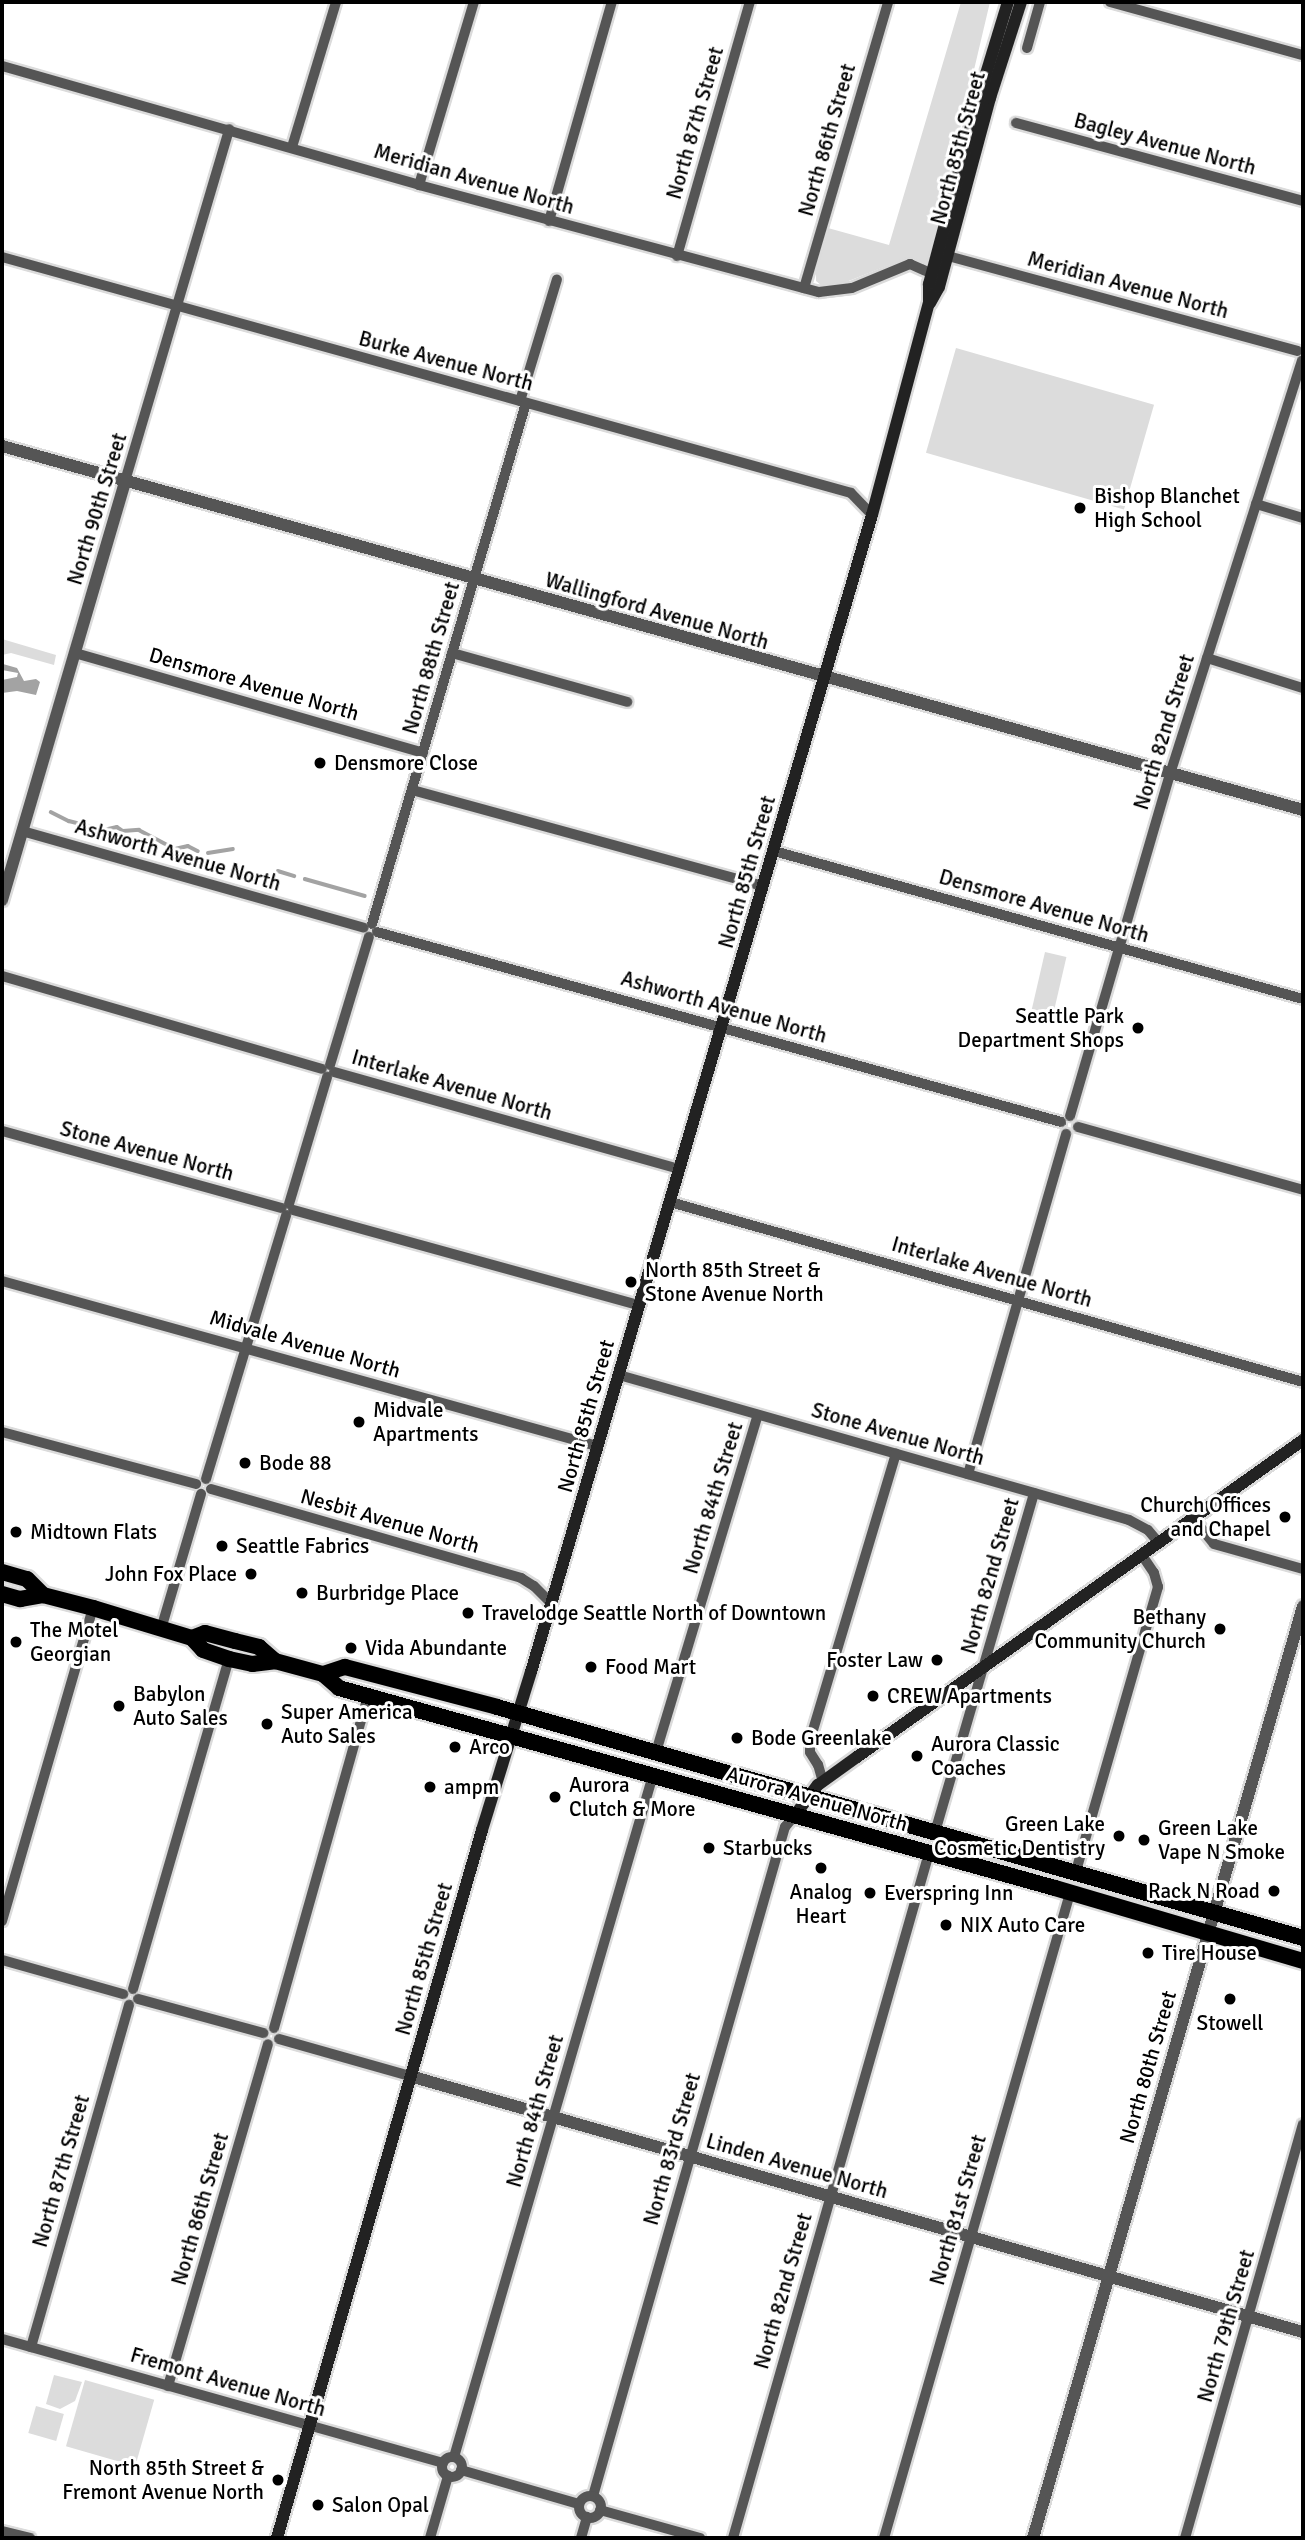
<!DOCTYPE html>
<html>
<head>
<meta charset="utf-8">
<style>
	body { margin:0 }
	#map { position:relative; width:1305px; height:2540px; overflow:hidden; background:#fff; font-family:Signika,sans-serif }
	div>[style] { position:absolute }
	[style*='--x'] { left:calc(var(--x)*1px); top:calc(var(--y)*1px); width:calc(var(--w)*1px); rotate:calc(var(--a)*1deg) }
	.green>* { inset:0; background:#dcdcdc; transform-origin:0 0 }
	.water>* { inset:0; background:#a3a3a3 }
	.stream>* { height:3.5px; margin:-1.75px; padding:0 1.75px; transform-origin:1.75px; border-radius:1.75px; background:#a3a3a3 }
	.roads { filter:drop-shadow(2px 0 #dbdbdb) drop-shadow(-2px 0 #dbdbdb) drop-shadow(0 2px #dbdbdb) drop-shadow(0 -2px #dbdbdb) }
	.minor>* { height:10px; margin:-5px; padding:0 5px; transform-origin:5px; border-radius:5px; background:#555 }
	.minor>.ring { margin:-5px; padding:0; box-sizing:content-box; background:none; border:10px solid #555; border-radius:50% }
	.tertiary>* { height:12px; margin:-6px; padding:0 6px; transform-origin:6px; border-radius:6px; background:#555 }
	.secondary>* { height:12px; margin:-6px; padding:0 6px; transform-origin:6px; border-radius:6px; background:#222 }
	.trunk>* { height:16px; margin:-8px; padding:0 8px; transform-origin:8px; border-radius:8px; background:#000 }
	.dots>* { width:19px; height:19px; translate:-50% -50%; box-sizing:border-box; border:4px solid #fff; border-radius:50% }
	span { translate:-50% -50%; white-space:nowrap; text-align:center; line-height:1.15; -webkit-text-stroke:6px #fff; paint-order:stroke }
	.street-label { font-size:21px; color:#000 }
	.poi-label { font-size:21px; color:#000 }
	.left { translate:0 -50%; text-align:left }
	.right { translate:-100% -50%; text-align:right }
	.frame { position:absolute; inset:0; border:4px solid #000; pointer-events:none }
</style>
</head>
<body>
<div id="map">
	<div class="green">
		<i style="clip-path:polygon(961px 2px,990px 2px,928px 265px,924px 267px,915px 258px,909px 257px,841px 284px,822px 286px,816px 281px,816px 272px,828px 228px,889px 245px)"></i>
		<i style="left:956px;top:348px;width:206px;height:109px;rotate:16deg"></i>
		<i style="clip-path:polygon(2px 639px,56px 655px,54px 665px,11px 653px,2px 655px)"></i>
		<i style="left:1045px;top:952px;width:22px;height:62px;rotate:13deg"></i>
		<i style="clip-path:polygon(54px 2375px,82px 2382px,75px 2401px,60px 2409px,46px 2404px)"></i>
		<i style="left:85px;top:2380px;width:72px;height:69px;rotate:16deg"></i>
		<i style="left:36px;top:2406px;width:29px;height:28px;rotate:16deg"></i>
	</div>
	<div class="water">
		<i style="clip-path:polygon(3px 664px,17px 668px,24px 681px,36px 679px,40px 682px,36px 695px,17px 691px,2px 693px,2px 680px,17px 677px,18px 673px,2px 670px)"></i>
	</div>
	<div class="stream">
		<i style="--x:51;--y:812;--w:20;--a:27"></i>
		<i style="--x:69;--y:821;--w:36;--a:14"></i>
		<i style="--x:104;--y:830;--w:13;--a:-13"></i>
		<i style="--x:117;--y:827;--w:7;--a:34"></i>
		<i style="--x:123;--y:831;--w:16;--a:-4"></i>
		<i style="--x:139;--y:830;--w:41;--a:27.8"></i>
		<i style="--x:175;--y:849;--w:13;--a:-13"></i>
		<i style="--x:188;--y:846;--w:11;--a:27"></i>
		<i style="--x:208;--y:853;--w:25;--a:-9"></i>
		<i style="--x:278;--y:871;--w:17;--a:17"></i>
		<i style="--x:305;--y:879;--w:62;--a:15.8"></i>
	</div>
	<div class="roads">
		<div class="minor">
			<i style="--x:1110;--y:2;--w:200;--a:15.4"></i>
			<i style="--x:1027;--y:48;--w:48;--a:-74.2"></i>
			<i style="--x:2;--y:66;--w:434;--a:15.9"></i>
			<i style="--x:419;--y:185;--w:414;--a:15"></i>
			<i style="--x:819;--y:292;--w:33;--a:-7"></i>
			<i style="--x:852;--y:288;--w:63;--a:-22.5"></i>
			<i style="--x:910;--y:264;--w:24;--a:24"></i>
			<i style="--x:1016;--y:123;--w:297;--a:15.2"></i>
			<i style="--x:292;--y:147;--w:152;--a:-73.1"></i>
			<i style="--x:419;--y:185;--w:191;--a:-73.3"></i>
			<i style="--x:549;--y:221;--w:228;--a:-74"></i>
			<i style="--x:677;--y:256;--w:264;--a:-74"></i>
			<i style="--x:948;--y:256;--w:362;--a:15.2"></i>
			<i style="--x:2;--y:257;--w:881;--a:15.53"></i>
			<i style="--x:851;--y:493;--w:30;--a:46"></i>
			<i style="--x:804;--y:288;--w:298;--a:-73.6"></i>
			<i style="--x:520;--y:401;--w:127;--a:-73.1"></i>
			<i style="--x:125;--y:481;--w:367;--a:-73.5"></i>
			<i style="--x:1256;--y:504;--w:49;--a:16.6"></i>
			<i style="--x:75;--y:653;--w:362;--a:16"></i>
			<i style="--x:452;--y:653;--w:182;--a:15.6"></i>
			<i style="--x:1207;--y:658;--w:101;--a:17.4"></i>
			<i style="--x:412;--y:790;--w:364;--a:15.3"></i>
			<i style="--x:22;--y:831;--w:355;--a:15.8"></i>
			<i style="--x:774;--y:851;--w:549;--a:15.63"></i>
			<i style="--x:372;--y:924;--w:543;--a:-73.53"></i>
			<i style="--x:377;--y:932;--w:710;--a:15.52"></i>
			<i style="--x:2;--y:976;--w:333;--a:16.2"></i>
			<i style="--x:330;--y:1065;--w:134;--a:-73.1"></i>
			<i style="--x:334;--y:1072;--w:359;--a:15.7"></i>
			<i style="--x:1070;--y:1116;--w:356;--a:-73.7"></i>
			<i style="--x:1170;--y:774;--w:434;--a:-72.3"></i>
			<i style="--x:1078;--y:1127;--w:234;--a:15.6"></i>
			<i style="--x:2;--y:1131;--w:290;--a:15.4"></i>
			<i style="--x:670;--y:1202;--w:658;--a:15.87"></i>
			<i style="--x:289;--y:1204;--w:133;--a:-73.3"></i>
			<i style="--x:293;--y:1210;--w:359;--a:15.4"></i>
			<i style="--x:2;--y:1281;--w:617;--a:15.5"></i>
			<i style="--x:619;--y:1375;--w:530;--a:15.87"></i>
			<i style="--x:1129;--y:1520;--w:21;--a:28"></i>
			<i style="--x:1148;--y:1530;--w:17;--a:50"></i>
			<i style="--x:2;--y:1432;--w:201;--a:15"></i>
			<i style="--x:968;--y:1474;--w:354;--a:-73.9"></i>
			<i style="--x:206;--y:1479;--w:276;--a:-73.1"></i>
			<i style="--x:211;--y:1489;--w:323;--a:16"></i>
			<i style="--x:521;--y:1578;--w:15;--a:32"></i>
			<i style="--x:534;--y:1586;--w:24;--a:45"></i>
			<i style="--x:1193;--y:1518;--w:33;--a:51"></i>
			<i style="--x:1214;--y:1544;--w:92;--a:15.7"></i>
			<i style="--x:161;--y:1629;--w:141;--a:-73.5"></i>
			<i style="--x:656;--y:1752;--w:352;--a:-73.2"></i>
			<i style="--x:823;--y:1782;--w:18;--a:-106"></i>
			<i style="--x:818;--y:1765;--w:15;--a:-122"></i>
			<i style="--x:810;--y:1752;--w:12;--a:-90"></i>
			<i style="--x:810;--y:1740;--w:299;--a:-73.3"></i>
			<i style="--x:935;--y:1832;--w:353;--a:-73.7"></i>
			<i style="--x:1076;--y:1871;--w:296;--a:-73.9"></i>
			<i style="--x:1158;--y:1587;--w:15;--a:-106"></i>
			<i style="--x:1154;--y:1573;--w:22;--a:-124"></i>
			<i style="--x:2;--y:1921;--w:326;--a:-73.8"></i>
			<i style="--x:2;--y:1960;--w:126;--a:15.7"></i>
			<i style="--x:133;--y:1989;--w:344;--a:-73.8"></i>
			<i style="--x:138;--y:1999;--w:130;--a:15.2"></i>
			<i style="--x:274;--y:2028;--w:346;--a:-74.2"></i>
			<i style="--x:279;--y:2039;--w:136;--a:15.8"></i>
			<i style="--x:2;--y:2339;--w:458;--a:15.7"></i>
			<i style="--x:31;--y:2347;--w:356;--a:-74"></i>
			<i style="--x:168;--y:2386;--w:356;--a:-73.7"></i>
			<i style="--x:454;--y:2457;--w:710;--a:-73.73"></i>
			<i class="ring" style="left:442px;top:2457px;width:10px;height:10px"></i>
			<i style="--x:461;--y:2470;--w:123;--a:16.1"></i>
			<i style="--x:593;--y:2496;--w:696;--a:-73.99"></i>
			<i style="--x:785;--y:1827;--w:16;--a:-50"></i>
			<i class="ring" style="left:579px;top:2496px;width:12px;height:12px"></i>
			<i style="--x:600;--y:2510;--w:104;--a:15.6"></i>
			<i style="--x:2;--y:2531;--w:29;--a:14"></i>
			<i style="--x:430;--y:2538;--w:65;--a:-73.8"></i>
			<i style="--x:581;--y:2538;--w:22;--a:-74"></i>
			<i style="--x:733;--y:2538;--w:712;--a:-74.03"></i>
			<i style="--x:884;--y:2538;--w:671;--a:-73.91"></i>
			<i style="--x:1185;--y:2538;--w:430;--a:-74.1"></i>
		</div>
		<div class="tertiary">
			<i style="--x:2;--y:446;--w:1351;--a:15.63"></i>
			<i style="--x:2;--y:900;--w:437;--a:-73.6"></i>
			<i style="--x:410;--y:2076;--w:929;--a:16"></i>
			<i style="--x:1033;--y:2538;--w:970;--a:-73.84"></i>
		</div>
		<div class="secondary">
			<i style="--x:930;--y:303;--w:18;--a:-61"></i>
			<i style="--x:939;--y:287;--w:196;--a:-74.9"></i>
			<i style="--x:990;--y:98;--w:101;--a:-72.1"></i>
			<i style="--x:795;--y:1815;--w:38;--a:-53"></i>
			<i style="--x:818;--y:1785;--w:48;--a:-35.7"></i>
			<i style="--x:857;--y:1757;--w:547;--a:-35.4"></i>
			<i style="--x:277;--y:2538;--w:737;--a:-73.85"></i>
			<i style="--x:482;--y:1830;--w:165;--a:-72.8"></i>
			<i style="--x:531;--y:1672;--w:1206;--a:-73.58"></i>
			<i style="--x:872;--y:515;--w:220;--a:-75"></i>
			<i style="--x:929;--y:303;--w:19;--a:-90"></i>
			<i style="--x:929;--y:284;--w:190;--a:-75.1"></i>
			<i style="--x:978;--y:100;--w:102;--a:-73"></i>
		</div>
		<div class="trunk">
			<i style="--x:2;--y:1572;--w:26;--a:16"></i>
			<i style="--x:27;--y:1579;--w:23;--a:45"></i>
			<i style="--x:2;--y:1594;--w:19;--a:16"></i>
			<i style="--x:20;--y:1599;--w:23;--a:-10"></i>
			<i style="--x:43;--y:1595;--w:52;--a:14.6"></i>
			<i style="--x:93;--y:1608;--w:103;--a:16.9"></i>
			<i style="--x:192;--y:1638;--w:16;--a:47"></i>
			<i style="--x:203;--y:1650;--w:28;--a:19"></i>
			<i style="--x:229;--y:1659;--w:24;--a:12"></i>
			<i style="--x:252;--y:1664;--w:23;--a:-7"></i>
			<i style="--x:275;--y:1661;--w:50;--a:15.2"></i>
			<i style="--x:323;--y:1674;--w:21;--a:41"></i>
			<i style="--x:339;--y:1688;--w:743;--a:15.61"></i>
			<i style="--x:1055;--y:1888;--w:259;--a:16.4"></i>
			<i style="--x:192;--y:1638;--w:14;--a:-21"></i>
			<i style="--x:205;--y:1633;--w:31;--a:15"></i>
			<i style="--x:235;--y:1641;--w:25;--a:14"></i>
			<i style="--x:259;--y:1647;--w:21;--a:41"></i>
			<i style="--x:323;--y:1674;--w:23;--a:-18"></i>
			<i style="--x:345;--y:1667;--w:157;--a:14.7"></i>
			<i style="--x:497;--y:1707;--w:838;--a:15.99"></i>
		</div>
	</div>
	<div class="dots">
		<i style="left:1080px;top:508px;background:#000"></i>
		<i style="left:320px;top:763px;background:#000"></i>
		<i style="left:1138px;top:1028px;background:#000"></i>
		<i style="left:631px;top:1282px;background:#000"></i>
		<i style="left:359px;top:1422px;background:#000"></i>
		<i style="left:245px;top:1463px;background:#000"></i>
		<i style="left:1285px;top:1517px;background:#000"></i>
		<i style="left:16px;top:1532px;background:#000"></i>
		<i style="left:222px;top:1546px;background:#000"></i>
		<i style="left:251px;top:1574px;background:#000"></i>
		<i style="left:302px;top:1593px;background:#000"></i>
		<i style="left:468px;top:1613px;background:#000"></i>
		<i style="left:1220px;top:1629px;background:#000"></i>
		<i style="left:16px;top:1642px;background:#000"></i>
		<i style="left:351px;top:1648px;background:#000"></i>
		<i style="left:937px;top:1660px;background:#000"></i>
		<i style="left:591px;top:1667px;background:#000"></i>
		<i style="left:873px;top:1696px;background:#000"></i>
		<i style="left:119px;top:1706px;background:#000"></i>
		<i style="left:267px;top:1724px;background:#000"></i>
		<i style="left:737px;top:1738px;background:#000"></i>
		<i style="left:455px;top:1747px;background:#000"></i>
		<i style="left:917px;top:1756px;background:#000"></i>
		<i style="left:430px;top:1787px;background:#000"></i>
		<i style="left:555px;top:1797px;background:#000"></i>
		<i style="left:1119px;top:1836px;background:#000"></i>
		<i style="left:1144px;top:1840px;background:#000"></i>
		<i style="left:709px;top:1848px;background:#000"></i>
		<i style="left:821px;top:1868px;background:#000"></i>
		<i style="left:1274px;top:1891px;background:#000"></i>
		<i style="left:870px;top:1893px;background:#000"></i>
		<i style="left:946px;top:1925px;background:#000"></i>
		<i style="left:1148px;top:1953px;background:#000"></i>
		<i style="left:1230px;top:1999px;background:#000"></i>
		<i style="left:278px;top:2480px;background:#000"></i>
		<i style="left:318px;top:2505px;background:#000"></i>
	</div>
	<div class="street-label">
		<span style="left:695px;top:123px;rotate:-74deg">North 87th Street</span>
		<span style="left:827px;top:140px;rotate:-74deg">North 86th Street</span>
		<span style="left:1165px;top:144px;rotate:15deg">Bagley Avenue North</span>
		<span style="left:958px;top:148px;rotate:-75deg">North 85th Street</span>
		<span style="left:474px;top:179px;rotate:16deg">Meridian Avenue North</span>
		<span style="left:1128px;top:285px;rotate:15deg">Meridian Avenue North</span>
		<span style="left:446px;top:361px;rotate:15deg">Burke Avenue North</span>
		<span style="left:97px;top:509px;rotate:-73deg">North 90th Street</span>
		<span style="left:657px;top:611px;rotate:16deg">Wallingford Avenue North</span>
		<span style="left:431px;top:658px;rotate:-74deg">North 88th Street</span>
		<span style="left:254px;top:684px;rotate:16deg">Densmore Avenue North</span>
		<span style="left:1164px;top:732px;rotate:-73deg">North 82nd Street</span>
		<span style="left:178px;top:855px;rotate:16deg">Ashworth Avenue North</span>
		<span style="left:747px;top:872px;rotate:-74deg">North 85th Street</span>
		<span style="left:1044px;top:906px;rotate:16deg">Densmore Avenue North</span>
		<span style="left:724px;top:1007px;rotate:16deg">Ashworth Avenue North</span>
		<span style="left:452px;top:1085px;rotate:16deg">Interlake Avenue North</span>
		<span style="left:147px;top:1151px;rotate:15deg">Stone Avenue North</span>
		<span style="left:992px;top:1272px;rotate:16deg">Interlake Avenue North</span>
		<span style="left:305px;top:1344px;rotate:16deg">Midvale Avenue North</span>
		<span style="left:586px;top:1416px;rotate:-74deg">North 85th Street</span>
		<span style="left:898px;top:1434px;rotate:16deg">Stone Avenue North</span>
		<span style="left:713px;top:1498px;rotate:-73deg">North 84th Street</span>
		<span style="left:390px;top:1521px;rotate:16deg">Nesbit Avenue North</span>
		<span style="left:990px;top:1576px;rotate:-74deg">North 82nd Street</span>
		<span style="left:817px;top:1799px;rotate:16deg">Aurora Avenue North</span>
		<span style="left:424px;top:1959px;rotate:-74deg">North 85th Street</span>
		<span style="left:1148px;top:2067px;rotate:-74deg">North 80th Street</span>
		<span style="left:535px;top:2111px;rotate:-74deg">North 84th Street</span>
		<span style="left:672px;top:2149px;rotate:-74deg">North 83rd Street</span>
		<span style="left:797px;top:2166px;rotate:16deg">Linden Avenue North</span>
		<span style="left:61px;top:2171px;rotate:-74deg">North 87th Street</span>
		<span style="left:200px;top:2209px;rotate:-74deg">North 86th Street</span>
		<span style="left:958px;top:2210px;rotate:-74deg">North 81st Street</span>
		<span style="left:783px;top:2291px;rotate:-74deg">North 82nd Street</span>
		<span style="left:1226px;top:2326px;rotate:-74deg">North 79th Street</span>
		<span style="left:228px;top:2382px;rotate:16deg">Fremont Avenue North</span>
	</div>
	<div class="poi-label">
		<span class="left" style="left:1094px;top:508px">Bishop Blanchet<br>High School</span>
		<span class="left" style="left:334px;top:763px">Densmore Close</span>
		<span class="right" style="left:1124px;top:1028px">Seattle Park<br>Department Shops</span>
		<span class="left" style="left:645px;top:1282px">North 85th Street &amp;<br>Stone Avenue North</span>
		<span class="left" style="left:373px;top:1422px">Midvale<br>Apartments</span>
		<span class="left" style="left:259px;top:1463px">Bode 88</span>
		<span class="right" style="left:1271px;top:1517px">Church Offices<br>and Chapel</span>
		<span class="left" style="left:30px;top:1532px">Midtown Flats</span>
		<span class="left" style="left:236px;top:1546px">Seattle Fabrics</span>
		<span class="right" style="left:237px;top:1574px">John Fox Place</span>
		<span class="left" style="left:316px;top:1593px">Burbridge Place</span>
		<span class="left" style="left:482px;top:1613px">Travelodge Seattle North of Downtown</span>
		<span class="right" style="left:1206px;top:1629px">Bethany<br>Community Church</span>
		<span class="left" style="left:30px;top:1642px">The Motel<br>Georgian</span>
		<span class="left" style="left:365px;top:1648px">Vida Abundante</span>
		<span class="right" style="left:923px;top:1660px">Foster Law</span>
		<span class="left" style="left:605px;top:1667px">Food Mart</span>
		<span class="left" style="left:133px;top:1706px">Babylon<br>Auto Sales</span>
		<span class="left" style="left:887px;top:1696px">CREW Apartments</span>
		<span class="left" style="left:281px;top:1724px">Super America<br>Auto Sales</span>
		<span class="left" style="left:751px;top:1738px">Bode Greenlake</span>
		<span class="left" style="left:931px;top:1756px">Aurora Classic<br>Coaches</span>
		<span class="left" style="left:469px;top:1747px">Arco</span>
		<span class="left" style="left:569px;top:1797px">Aurora<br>Clutch &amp; More</span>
		<span class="left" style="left:444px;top:1787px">ampm</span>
		<span class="right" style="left:1105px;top:1836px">Green Lake<br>Cosmetic Dentistry</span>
		<span class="left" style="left:1158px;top:1840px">Green Lake<br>Vape N Smoke</span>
		<span class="left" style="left:723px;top:1848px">Starbucks</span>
		<span class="right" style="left:1260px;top:1891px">Rack N Road</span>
		<span style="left:821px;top:1904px">Analog<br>Heart</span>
		<span class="left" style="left:884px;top:1893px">Everspring Inn</span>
		<span class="left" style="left:960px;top:1925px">NIX Auto Care</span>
		<span class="left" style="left:1162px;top:1953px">Tire House</span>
		<span style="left:1230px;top:2023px">Stowell</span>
		<span class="right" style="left:264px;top:2480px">North 85th Street &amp;<br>Fremont Avenue North</span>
		<span class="left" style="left:332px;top:2505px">Salon Opal</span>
	</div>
	<div class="frame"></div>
</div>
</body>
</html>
